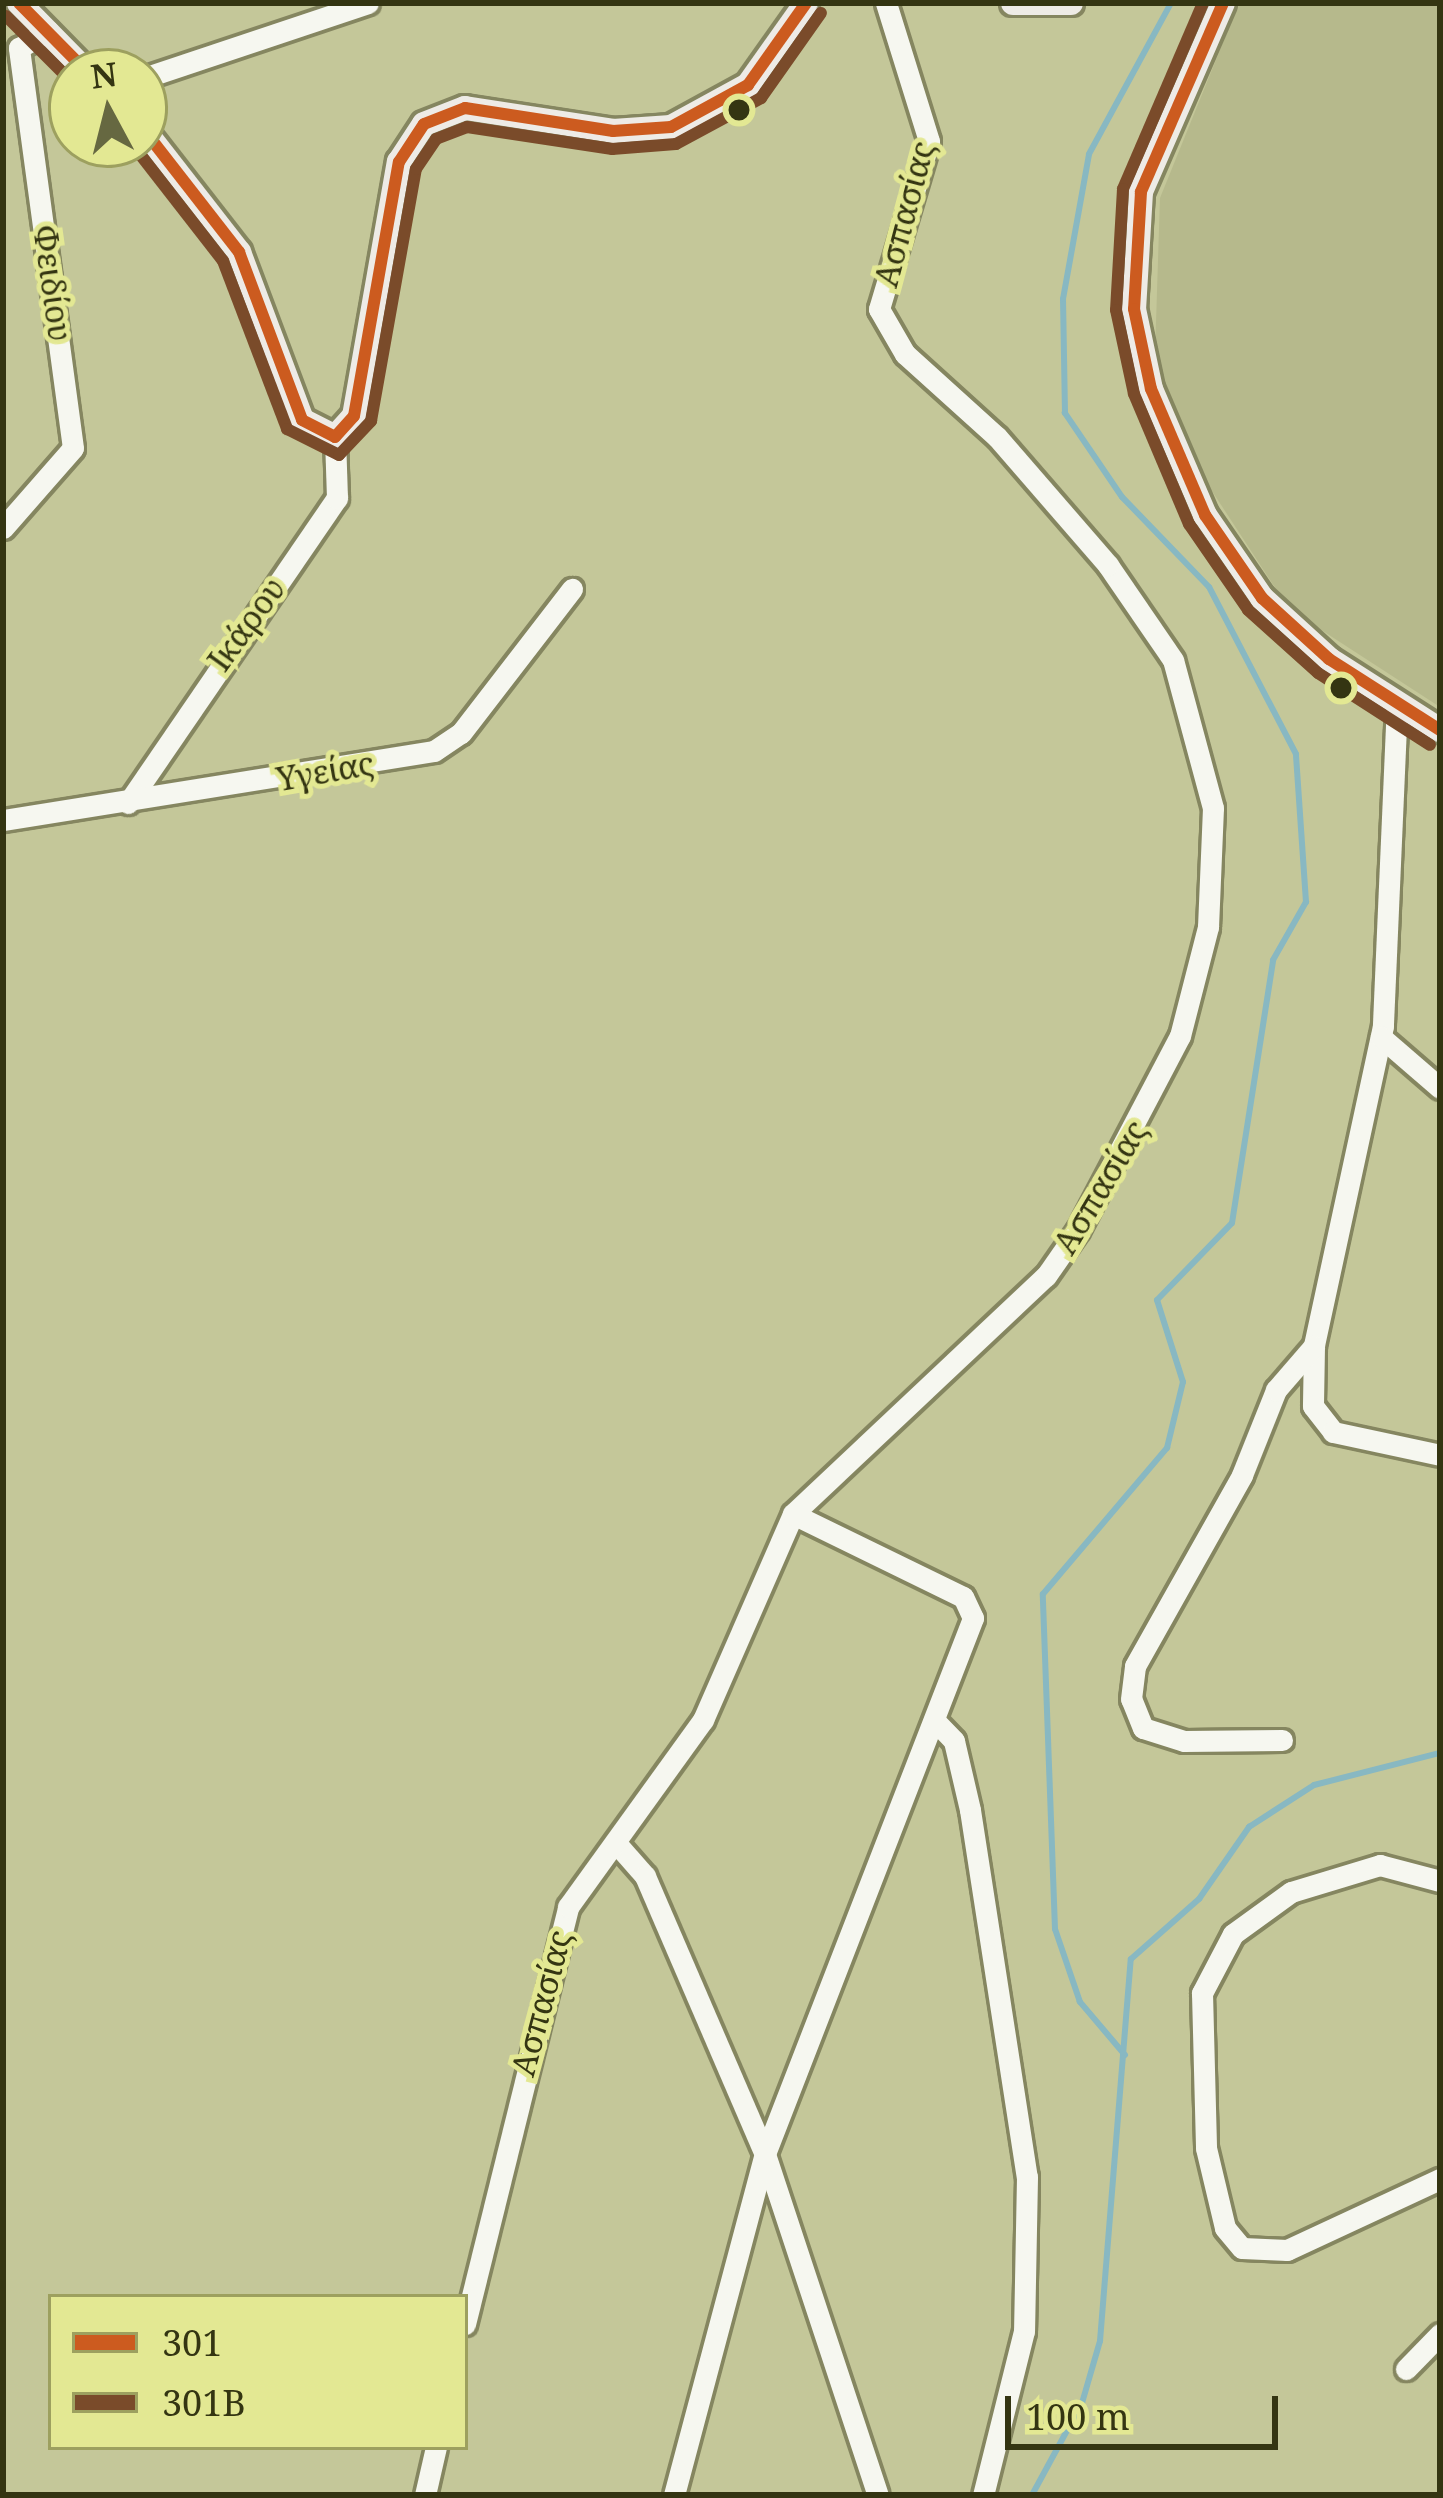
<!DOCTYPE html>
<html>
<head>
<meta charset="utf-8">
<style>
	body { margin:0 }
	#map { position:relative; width:1443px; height:2498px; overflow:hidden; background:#c4c799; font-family:"Noto Serif",serif }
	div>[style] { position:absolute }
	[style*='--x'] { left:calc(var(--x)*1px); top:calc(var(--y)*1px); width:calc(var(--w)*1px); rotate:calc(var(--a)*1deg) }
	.green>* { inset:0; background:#b6b98c }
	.stream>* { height:6px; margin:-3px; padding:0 3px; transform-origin:3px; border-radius:3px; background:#88b8c2 }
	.roads { filter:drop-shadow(3px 0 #858660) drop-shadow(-3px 0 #858660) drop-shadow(0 3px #858660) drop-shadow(0 -3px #858660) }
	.minor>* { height:21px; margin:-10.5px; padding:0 10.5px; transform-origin:10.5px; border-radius:10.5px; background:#f6f7f0 }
	.major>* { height:24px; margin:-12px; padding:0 12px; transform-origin:12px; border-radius:12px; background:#eeebe6 }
	.bus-1>* { height:12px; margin:-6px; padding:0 6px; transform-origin:6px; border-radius:6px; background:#cc5b1f }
	.bus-2>* { height:12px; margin:-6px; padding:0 6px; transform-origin:6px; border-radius:6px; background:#7a4b2a }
	.dots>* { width:33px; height:33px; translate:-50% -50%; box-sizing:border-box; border:6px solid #e3e893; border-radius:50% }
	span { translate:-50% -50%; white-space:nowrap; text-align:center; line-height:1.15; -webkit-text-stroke:10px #e3e893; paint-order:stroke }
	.street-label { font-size:33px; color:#343512 }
	.frame { position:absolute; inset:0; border:6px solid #343512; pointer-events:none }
	.legend { position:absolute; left:48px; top:2294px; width:420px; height:156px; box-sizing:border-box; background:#e3e893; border:3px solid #9da05f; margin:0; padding:15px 21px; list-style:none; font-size:36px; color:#343512 }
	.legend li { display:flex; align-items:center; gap:24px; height:60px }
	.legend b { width:60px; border:3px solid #9da05f }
	.north { position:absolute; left:48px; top:48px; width:120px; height:120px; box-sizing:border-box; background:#e3e893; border:3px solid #9da05f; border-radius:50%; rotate:353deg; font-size:33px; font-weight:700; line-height:48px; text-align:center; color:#343512 }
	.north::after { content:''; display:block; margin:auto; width:42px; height:54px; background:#666841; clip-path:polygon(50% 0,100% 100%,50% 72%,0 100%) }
	.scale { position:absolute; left:1005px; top:2396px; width:273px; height:54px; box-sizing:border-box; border:6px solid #343512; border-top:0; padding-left:15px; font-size:36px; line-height:42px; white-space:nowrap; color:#343512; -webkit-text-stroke:9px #e3e893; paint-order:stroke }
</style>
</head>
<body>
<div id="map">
	<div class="green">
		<i style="clip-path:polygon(1239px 3px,1440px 3px,1440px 707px,1289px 609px,1195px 465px,1155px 354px,1160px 198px)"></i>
	</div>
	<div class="stream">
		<i style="--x:1125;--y:2055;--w:70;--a:-130.3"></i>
		<i style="--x:1080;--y:2002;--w:77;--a:-108.9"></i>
		<i style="--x:1055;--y:1929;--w:335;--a:-92.1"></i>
		<i style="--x:1043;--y:1594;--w:192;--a:-49.7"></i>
		<i style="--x:1167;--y:1448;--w:68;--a:-76.4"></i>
		<i style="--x:1183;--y:1382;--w:86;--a:-107.6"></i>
		<i style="--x:1157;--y:1300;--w:107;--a:-45.8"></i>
		<i style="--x:1232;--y:1223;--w:266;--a:-81.1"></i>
		<i style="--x:1273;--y:960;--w:67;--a:-60.4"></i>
		<i style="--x:1306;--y:902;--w:148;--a:-93.9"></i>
		<i style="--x:1296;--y:754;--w:188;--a:-117.5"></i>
		<i style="--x:1209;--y:587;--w:125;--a:-134"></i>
		<i style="--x:1122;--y:497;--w:102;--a:-124.2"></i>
		<i style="--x:1065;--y:413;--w:114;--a:-91"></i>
		<i style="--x:1063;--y:299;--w:147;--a:-79.8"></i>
		<i style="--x:1089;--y:154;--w:172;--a:-61.5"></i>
		<i style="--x:1032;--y:2495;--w:105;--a:-61.5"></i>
		<i style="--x:1082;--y:2403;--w:65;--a:-73.8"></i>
		<i style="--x:1100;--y:2341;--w:383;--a:-85.4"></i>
		<i style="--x:1131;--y:1959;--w:91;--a:-41.4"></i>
		<i style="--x:1199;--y:1899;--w:88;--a:-55.2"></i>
		<i style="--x:1249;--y:1827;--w:77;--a:-32.9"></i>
		<i style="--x:1314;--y:1785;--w:130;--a:-14.3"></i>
	</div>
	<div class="roads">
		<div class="minor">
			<i style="--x:144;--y:78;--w:236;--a:-18.5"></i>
			<i style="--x:3;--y:528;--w:106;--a:-48.8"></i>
			<i style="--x:73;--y:448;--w:404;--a:-97.7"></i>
			<i style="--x:19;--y:48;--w:34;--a:-30"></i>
			<i style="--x:1397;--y:703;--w:323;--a:92.5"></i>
			<i style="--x:1383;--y:1026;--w:327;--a:102.2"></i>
			<i style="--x:1314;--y:1346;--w:60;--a:91"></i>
			<i style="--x:1313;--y:1406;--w:33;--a:52"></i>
			<i style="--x:1333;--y:1432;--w:109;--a:12.1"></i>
			<i style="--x:128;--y:803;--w:370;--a:-55.6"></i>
			<i style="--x:337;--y:498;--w:61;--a:-91.9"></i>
			<i style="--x:3;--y:820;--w:436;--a:-9.1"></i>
			<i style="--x:434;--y:751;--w:32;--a:-34"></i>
			<i style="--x:461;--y:733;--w:182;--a:-52.4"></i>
			<i style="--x:1381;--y:1037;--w:78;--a:40.8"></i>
			<i style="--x:934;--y:1720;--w:29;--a:46"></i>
			<i style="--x:954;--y:1741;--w:71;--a:76.9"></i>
			<i style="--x:970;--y:1810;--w:371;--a:81.2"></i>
			<i style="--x:1027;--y:2177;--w:154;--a:91.1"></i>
			<i style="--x:1024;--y:2331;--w:169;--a:104"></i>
			<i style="--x:1282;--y:1740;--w:98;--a:179.4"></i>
			<i style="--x:1184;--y:1741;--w:43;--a:-162.4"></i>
			<i style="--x:1143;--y:1728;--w:31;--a:-112"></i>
			<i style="--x:1131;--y:1699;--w:33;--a:-83"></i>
			<i style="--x:1135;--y:1666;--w:219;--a:-60.7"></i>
			<i style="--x:1242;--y:1475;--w:92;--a:-68.2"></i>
			<i style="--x:1276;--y:1390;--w:58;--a:-49.2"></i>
			<i style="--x:616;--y:1843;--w:44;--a:48.7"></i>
			<i style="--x:645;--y:1876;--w:303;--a:66.7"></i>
			<i style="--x:765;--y:2154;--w:359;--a:71.7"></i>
			<i style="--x:1440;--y:1881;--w:62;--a:-165.1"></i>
			<i style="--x:1380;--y:1865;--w:93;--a:163.1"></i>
			<i style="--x:1291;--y:1892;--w:72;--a:144.1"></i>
			<i style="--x:1233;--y:1934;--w:67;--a:117.7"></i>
			<i style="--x:1202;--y:1993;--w:155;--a:88.5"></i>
			<i style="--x:1206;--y:2148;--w:82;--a:76.6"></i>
			<i style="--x:1225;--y:2228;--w:26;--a:50"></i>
			<i style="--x:1242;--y:2248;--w:45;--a:2.5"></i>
			<i style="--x:1287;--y:2250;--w:169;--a:-24.9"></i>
			<i style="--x:465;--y:2324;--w:430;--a:-76.1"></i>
			<i style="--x:568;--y:1907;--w:231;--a:-54.2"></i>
			<i style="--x:703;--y:1720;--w:225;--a:-66.4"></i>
			<i style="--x:793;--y:1514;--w:347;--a:-43.3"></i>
			<i style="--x:1046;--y:1276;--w:56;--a:-55.2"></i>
			<i style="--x:1078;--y:1230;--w:219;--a:-62.3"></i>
			<i style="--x:1180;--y:1036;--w:113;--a:-75.6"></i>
			<i style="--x:1208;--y:927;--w:119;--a:-87.6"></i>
			<i style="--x:1213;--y:808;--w:153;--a:-105.1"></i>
			<i style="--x:1173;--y:660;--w:115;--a:-124.4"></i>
			<i style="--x:1108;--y:565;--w:169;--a:-130.9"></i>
			<i style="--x:997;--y:437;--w:124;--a:-137.9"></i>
			<i style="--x:905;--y:354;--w:52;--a:-120"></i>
			<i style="--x:879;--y:309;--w:175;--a:-73.4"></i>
			<i style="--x:929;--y:141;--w:145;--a:-107.3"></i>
			<i style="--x:1406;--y:2369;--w:49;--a:-45.8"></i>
			<i style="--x:425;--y:2495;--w:49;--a:-77.1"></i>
			<i style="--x:674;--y:2495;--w:353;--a:-75.1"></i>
			<i style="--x:765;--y:2154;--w:575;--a:-68.79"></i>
			<i style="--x:973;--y:1618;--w:23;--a:-115"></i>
			<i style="--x:963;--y:1597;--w:189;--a:-154"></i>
		</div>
		<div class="major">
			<i style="--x:19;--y:3;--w:97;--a:45.4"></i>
			<i style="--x:1013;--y:3;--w:58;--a:0"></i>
			<i style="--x:1223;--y:3;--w:206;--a:113.5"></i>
			<i style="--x:1141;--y:192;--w:117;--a:93.4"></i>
			<i style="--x:1134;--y:309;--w:82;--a:78"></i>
			<i style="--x:1151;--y:389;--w:137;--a:66.8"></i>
			<i style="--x:1205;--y:515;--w:101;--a:55.5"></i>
			<i style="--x:1262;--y:598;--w:91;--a:42.3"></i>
			<i style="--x:1329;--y:659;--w:132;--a:32.6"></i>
			<i style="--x:144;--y:130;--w:155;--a:52.1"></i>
			<i style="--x:239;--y:252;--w:179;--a:69.4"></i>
			<i style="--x:302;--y:420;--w:37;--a:27"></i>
			<i style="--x:335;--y:437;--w:28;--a:-48"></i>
			<i style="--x:354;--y:416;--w:258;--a:-80"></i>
			<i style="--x:399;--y:162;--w:45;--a:-56.7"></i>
			<i style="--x:424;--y:124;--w:44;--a:-21.3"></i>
			<i style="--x:465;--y:108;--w:150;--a:8.8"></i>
			<i style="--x:613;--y:131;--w:58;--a:-3.9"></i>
			<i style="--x:671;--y:127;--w:88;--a:-28.6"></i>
			<i style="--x:748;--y:85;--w:100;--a:-54.7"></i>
		</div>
	</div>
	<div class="bus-1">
		<i style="--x:19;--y:3;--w:97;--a:45.4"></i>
		<i style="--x:1223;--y:3;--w:206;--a:113.5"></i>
		<i style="--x:1141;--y:192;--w:117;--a:93.4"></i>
		<i style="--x:1134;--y:309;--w:82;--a:78"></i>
		<i style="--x:1151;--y:389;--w:137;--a:66.8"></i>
		<i style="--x:1205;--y:515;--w:101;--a:55.5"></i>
		<i style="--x:1262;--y:598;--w:91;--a:42.3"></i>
		<i style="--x:1329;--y:659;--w:132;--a:32.6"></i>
		<i style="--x:144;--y:130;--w:155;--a:52.1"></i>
		<i style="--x:239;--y:252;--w:179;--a:69.4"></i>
		<i style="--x:302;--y:420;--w:37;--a:27"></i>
		<i style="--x:335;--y:437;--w:28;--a:-48"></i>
		<i style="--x:354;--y:416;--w:258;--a:-80"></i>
		<i style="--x:399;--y:162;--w:45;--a:-56.7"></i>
		<i style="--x:424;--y:124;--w:44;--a:-21.3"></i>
		<i style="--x:465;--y:108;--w:150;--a:8.8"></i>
		<i style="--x:613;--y:131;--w:58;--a:-3.9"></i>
		<i style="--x:671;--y:127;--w:88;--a:-28.6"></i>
		<i style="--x:748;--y:85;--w:100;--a:-54.7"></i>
	</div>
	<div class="bus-2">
		<i style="--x:1203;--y:3;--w:202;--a:113.3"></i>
		<i style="--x:1123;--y:189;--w:121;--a:93.3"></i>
		<i style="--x:1116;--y:310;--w:86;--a:77.9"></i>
		<i style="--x:1134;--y:394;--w:141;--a:67.1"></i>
		<i style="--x:1189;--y:524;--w:104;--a:55.5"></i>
		<i style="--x:1248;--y:610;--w:94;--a:42"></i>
		<i style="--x:1318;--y:673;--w:133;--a:32.7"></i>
		<i style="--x:6;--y:16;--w:93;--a:45"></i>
		<i style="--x:132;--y:144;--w:148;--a:52.1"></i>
		<i style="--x:223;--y:261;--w:180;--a:69.1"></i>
		<i style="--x:287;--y:429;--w:58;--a:26.6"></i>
		<i style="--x:339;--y:455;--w:47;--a:-46.7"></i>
		<i style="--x:371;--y:421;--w:256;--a:-79.9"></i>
		<i style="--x:416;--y:169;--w:36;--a:-56"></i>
		<i style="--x:436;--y:139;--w:33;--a:-21"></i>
		<i style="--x:467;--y:127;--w:147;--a:8.6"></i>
		<i style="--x:612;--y:149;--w:64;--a:-4.5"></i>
		<i style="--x:676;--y:144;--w:97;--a:-28.4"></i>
		<i style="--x:761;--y:98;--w:104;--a:-54.8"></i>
	</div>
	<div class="dots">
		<i style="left:739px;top:110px;background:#343512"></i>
		<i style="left:1341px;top:688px;background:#343512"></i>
	</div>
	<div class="street-label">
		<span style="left:904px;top:214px;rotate:-75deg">Ασπασίας</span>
		<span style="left:53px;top:283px;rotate:82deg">Φειδίου</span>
		<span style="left:246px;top:624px;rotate:-54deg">Ικάρου</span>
		<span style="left:325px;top:771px;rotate:-10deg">Υγείας</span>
		<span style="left:1100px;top:1187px;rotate:-59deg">Ασπασίας</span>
		<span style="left:541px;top:2003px;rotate:-75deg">Ασπασίας</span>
	</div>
	<div class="frame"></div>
	<ul class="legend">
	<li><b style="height:15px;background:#cc5b1f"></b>301</li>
	<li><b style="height:15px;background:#7a4b2a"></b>301B</li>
	</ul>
	<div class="north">N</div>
	<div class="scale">100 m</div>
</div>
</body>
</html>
